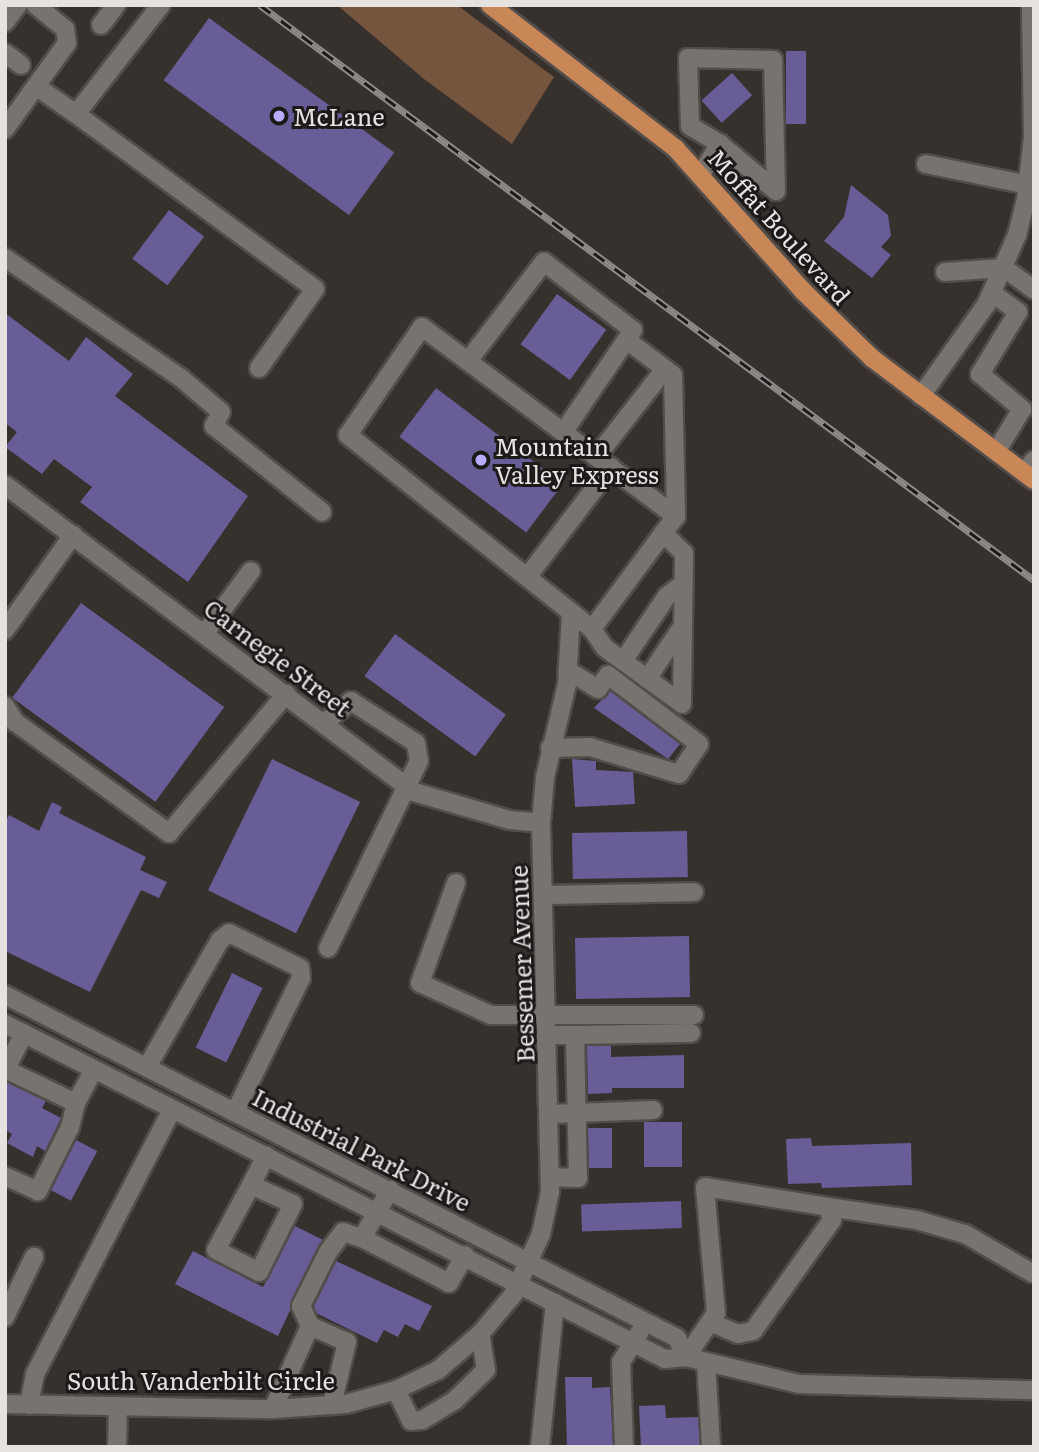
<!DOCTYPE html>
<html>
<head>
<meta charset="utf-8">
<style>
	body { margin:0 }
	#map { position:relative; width:1039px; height:1452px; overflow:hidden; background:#37312e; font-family:Literata,serif }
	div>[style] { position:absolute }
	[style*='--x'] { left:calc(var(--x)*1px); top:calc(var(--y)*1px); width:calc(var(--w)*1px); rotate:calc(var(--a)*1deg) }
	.green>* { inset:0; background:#76553f }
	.building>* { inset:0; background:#695d97; transform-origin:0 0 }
	.roads { filter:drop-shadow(2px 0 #524d4a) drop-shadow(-2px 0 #524d4a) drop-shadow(0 2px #524d4a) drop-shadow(0 -2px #524d4a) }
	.minor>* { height:18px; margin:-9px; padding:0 9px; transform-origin:9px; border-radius:9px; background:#79736f }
	.major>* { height:18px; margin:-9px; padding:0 9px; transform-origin:9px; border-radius:9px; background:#c98758 }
	.rail>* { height:7px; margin-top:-3.5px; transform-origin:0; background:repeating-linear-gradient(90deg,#1c1a18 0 13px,#8f8b88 0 26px); box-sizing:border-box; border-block:2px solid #8f8b88 }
	.dots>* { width:19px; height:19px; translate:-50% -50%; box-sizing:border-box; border:4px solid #1c1a18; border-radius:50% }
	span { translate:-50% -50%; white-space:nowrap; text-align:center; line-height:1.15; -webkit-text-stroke:6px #1c1a18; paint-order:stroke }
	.poi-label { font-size:24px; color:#e5e2df }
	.left { translate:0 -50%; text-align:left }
	.street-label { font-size:24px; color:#e5e2df }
	.frame { position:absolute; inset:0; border:7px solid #e5e2df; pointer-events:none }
</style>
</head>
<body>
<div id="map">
	<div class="green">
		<i style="clip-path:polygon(337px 5px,457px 5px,554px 77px,512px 144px,424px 79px)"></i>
	</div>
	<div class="building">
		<i style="left:209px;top:18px;width:229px;height:77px;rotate:36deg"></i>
		<i style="left:786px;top:51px;width:20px;height:73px"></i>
		<i style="left:732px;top:73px;width:30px;height:41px;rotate:48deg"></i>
		<i style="clip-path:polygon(851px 185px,888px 215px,891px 236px,881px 247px,891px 255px,872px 278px,824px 241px,844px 217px)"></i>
		<i style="left:169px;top:210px;width:44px;height:61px;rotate:37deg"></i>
		<i style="left:557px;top:294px;width:61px;height:62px;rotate:36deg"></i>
		<i style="clip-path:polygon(5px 313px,69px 361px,86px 337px,133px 374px,115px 396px,248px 496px,188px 582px,80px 502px,92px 487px,54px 459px,42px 474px,5px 447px,17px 432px,5px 423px)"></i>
		<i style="left:436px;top:388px;width:159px;height:61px;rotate:37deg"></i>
		<i style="left:81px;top:603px;width:177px;height:117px;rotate:36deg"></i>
		<i style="left:395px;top:634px;width:137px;height:52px;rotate:36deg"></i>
		<i style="clip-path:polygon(610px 691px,680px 744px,668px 759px,594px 708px)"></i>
		<i style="left:272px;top:759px;width:98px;height:146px;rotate:26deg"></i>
		<i style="clip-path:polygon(572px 759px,596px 761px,596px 770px,633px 772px,635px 804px,575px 807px)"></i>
		<i style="clip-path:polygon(52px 802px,62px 807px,59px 813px,146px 857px,140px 870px,167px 882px,159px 898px,141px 890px,90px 992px,5px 951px,5px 822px,9px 815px,39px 831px)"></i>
		<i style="left:687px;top:831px;width:46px;height:115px;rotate:89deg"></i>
		<i style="left:689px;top:936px;width:61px;height:114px;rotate:89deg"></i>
		<i style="left:232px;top:973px;width:34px;height:83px;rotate:26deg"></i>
		<i style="clip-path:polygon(587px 1046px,611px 1046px,611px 1057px,684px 1055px,684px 1088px,612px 1088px,612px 1093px,588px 1094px)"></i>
		<i style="clip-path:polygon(6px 1082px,46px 1101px,42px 1108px,61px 1118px,45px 1151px,37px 1146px,33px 1157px,7px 1143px,12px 1134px,5px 1130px)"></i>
		<i style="left:644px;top:1122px;width:38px;height:45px"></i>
		<i style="left:588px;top:1128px;width:24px;height:40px"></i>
		<i style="clip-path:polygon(811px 1138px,812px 1146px,911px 1143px,912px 1185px,822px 1188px,821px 1183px,788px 1184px,786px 1139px)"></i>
		<i style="left:76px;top:1140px;width:24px;height:56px;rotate:28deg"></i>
		<i style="left:681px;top:1201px;width:27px;height:100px;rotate:88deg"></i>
		<i style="clip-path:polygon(295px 1226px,323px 1240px,278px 1336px,175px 1284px,193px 1251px,263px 1287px)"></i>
		<i style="clip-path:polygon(336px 1261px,432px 1306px,419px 1331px,405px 1324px,398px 1337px,384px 1330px,377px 1343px,316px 1313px,314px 1306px)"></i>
		<i style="clip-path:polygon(565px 1377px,592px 1377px,592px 1388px,610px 1387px,613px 1447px,567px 1447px)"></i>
		<i style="clip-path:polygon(665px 1405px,666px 1418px,698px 1417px,700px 1447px,641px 1447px,639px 1406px)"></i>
	</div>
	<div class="roads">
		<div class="minor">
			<i style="--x:5;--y:22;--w:21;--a:-53"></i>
			<i style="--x:101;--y:25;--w:25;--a:-53"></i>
			<i style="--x:5;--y:53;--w:20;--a:37"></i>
			<i style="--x:37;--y:87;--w:47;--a:34.7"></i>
			<i style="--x:76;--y:114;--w:138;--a:-52.1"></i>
			<i style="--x:76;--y:114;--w:296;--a:36.2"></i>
			<i style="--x:315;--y:289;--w:97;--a:125.3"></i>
			<i style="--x:5;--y:129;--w:106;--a:-54.2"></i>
			<i style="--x:67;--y:43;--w:14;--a:-98"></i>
			<i style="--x:65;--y:29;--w:38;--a:-141"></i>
			<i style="--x:926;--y:164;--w:104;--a:11.6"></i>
			<i style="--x:701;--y:174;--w:36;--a:-58"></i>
			<i style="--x:720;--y:144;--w:73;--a:40"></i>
			<i style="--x:776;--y:191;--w:131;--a:-91.3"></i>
			<i style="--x:773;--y:60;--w:85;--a:-178.7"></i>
			<i style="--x:688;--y:58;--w:68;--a:88.3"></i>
			<i style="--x:690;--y:126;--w:35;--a:31"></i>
			<i style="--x:5;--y:258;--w:213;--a:34.3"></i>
			<i style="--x:181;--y:378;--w:52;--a:40.4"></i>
			<i style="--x:221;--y:412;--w:16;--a:117"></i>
			<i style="--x:214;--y:426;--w:138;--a:38.5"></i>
			<i style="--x:945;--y:272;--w:59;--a:-3.9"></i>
			<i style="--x:1004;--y:268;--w:37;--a:36"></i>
			<i style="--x:992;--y:293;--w:32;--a:36"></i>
			<i style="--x:1018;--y:312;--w:73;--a:121.5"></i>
			<i style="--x:980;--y:374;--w:55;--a:39.8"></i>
			<i style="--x:1022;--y:409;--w:50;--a:121.2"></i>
			<i style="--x:468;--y:361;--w:125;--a:-52.5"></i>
			<i style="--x:544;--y:262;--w:112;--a:37.4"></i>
			<i style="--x:633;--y:330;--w:122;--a:124.3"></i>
			<i style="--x:921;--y:396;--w:112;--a:-54.5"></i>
			<i style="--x:986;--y:305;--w:77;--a:-66.1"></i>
			<i style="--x:1017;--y:235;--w:37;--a:-76"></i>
			<i style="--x:1026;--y:199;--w:62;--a:-83.6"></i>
			<i style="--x:1033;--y:137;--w:132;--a:-90.9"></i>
			<i style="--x:597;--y:456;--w:110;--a:-52"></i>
			<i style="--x:1024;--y:473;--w:16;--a:-52"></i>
			<i style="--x:5;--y:485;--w:511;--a:36.89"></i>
			<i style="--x:414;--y:792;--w:99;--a:16.4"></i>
			<i style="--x:509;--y:820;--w:32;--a:5"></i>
			<i style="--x:663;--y:533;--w:29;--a:44"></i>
			<i style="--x:684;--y:553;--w:151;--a:90.8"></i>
			<i style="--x:528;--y:576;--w:137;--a:-52.7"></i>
			<i style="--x:571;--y:612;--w:27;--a:39"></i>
			<i style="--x:592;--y:629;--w:141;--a:-53.4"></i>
			<i style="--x:676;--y:516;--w:141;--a:-91.2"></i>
			<i style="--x:673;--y:375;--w:56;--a:-142.9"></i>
			<i style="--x:592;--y:629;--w:23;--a:56"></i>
			<i style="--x:605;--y:648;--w:95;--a:36"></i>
			<i style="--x:5;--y:630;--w:117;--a:-54.4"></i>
			<i style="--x:205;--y:633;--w:77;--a:-53.4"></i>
			<i style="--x:623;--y:661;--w:78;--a:-55.9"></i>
			<i style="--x:667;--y:596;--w:21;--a:-37"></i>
			<i style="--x:647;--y:679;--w:63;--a:-56.1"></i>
			<i style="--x:5;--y:706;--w:19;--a:58"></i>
			<i style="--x:15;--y:722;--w:190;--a:35.8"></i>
			<i style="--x:169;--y:833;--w:182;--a:-49.9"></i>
			<i style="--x:324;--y:723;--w:35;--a:-39"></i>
			<i style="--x:351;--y:701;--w:77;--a:32.9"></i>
			<i style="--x:416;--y:743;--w:18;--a:81"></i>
			<i style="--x:419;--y:761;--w:208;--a:115.9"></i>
			<i style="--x:550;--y:748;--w:40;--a:-1.4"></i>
			<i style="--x:590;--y:747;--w:93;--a:16.9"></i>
			<i style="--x:679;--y:774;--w:36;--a:-56"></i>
			<i style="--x:699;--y:744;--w:114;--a:-142.8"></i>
			<i style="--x:608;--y:675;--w:17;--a:126"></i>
			<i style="--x:598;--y:689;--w:36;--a:-148"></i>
			<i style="--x:456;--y:883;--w:106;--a:109.8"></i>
			<i style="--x:420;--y:983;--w:78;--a:24.3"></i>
			<i style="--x:491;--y:1015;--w:203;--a:0"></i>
			<i style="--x:544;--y:895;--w:150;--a:-1.1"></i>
			<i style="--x:5;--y:995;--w:754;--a:27.04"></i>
			<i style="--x:677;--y:1338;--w:21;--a:65"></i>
			<i style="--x:5;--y:1024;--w:740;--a:26.91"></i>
			<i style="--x:665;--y:1359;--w:21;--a:-5"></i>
			<i style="--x:686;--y:1357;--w:116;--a:13.4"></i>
			<i style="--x:799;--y:1384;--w:235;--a:1.5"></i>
			<i style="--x:549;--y:1035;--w:26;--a:0"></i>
			<i style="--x:575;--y:1035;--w:143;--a:88.8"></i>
			<i style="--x:578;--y:1178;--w:28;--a:-178"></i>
			<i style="--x:575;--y:1035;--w:116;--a:-1"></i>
			<i style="--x:147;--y:1067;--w:146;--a:-60.1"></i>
			<i style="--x:220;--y:940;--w:11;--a:-38"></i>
			<i style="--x:229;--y:933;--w:79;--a:26.2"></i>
			<i style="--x:300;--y:968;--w:10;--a:84"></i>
			<i style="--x:301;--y:978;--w:149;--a:116.2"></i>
			<i style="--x:5;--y:1069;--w:79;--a:25.6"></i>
			<i style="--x:76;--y:1103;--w:25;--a:104"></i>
			<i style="--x:70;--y:1127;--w:72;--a:116.6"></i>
			<i style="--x:38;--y:1191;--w:36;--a:-156"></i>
			<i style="--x:6;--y:1069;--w:40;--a:-63.4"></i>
			<i style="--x:76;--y:1103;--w:38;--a:-62"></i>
			<i style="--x:550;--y:1114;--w:103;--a:-2.2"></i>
			<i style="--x:251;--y:1185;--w:46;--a:24.3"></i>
			<i style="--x:293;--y:1204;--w:76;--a:116.6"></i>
			<i style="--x:259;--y:1272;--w:48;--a:-152.9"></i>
			<i style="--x:216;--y:1250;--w:74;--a:-61.7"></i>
			<i style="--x:251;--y:1185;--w:33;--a:-63"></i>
			<i style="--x:828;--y:1207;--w:90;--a:8.3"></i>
			<i style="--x:917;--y:1220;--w:50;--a:16.3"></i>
			<i style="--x:965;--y:1234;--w:78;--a:30.2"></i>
			<i style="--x:362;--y:1238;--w:98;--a:27.3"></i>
			<i style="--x:449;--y:1283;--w:32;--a:-60"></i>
			<i style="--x:5;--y:1317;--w:67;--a:-64.2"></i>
			<i style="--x:310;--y:1326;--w:40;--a:23.4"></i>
			<i style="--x:347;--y:1342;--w:65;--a:103.4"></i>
			<i style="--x:686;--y:1357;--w:42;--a:-55.6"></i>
			<i style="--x:710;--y:1322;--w:11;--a:-56"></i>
			<i style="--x:716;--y:1313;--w:126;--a:-95"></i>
			<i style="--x:705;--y:1187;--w:125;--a:9.2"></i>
			<i style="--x:828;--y:1207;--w:14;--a:73"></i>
			<i style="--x:832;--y:1220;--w:136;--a:125.4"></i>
			<i style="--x:753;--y:1331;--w:15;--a:169"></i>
			<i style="--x:738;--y:1334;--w:30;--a:-157"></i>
			<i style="--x:706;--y:1362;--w:85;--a:86.6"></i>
			<i style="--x:396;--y:1390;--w:34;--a:64"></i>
			<i style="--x:411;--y:1421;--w:11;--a:-5"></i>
			<i style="--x:422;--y:1420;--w:39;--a:-31"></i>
			<i style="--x:455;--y:1400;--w:43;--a:-44.1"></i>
			<i style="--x:486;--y:1370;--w:36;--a:-99"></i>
			<i style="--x:5;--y:1404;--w:268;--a:1.1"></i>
			<i style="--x:273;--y:1409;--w:73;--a:-3.9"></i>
			<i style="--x:346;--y:1404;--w:52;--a:-15.6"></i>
			<i style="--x:396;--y:1390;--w:47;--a:-25.5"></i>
			<i style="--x:438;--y:1370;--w:55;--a:-40.6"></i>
			<i style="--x:480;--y:1334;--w:51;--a:-49.8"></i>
			<i style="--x:513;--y:1295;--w:67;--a:-65.3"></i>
			<i style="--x:541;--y:1234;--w:43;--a:-77.9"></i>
			<i style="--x:550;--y:1192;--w:369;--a:-91.4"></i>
			<i style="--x:541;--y:823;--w:46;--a:-85"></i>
			<i style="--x:545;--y:777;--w:96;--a:-76.7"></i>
			<i style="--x:567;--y:684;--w:72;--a:-86.8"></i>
			<i style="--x:571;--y:612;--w:285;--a:-141.6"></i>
			<i style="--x:348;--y:435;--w:131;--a:-55.6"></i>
			<i style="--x:422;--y:327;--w:317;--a:36.7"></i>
			<i style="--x:29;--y:1405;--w:32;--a:-79"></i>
			<i style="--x:35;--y:1374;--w:297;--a:-62.6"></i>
			<i style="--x:273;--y:1409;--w:91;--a:-66"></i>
			<i style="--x:310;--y:1326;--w:22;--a:-114"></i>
			<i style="--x:301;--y:1306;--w:60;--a:-63.4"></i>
			<i style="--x:328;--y:1252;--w:25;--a:-53"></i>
			<i style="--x:343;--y:1232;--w:20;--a:18"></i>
			<i style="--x:362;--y:1238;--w:56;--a:-59.7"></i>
			<i style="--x:117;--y:1447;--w:41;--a:-88.6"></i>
			<i style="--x:540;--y:1447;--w:145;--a:-84.1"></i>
			<i style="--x:624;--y:1447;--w:85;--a:-92"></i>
			<i style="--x:621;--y:1362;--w:34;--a:-58"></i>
		</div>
		<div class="major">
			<i style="--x:490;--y:5;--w:235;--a:37.7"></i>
			<i style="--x:676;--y:149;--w:189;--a:48.2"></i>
			<i style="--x:802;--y:290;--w:98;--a:44.2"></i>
			<i style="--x:872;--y:358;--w:203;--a:37"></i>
		</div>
	</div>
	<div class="rail">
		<i style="--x:260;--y:5;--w:964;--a:36.61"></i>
	</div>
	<div class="dots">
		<i style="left:279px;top:116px;background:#b9abf7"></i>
		<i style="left:481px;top:460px;background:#b9abf7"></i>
	</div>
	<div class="poi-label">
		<span class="left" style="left:293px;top:116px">McLane</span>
		<span class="left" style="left:495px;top:460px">Mountain<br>Valley Express</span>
	</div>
	<div class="street-label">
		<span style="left:780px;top:226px;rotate:48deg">Moffat Boulevard</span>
		<span style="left:278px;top:657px;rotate:37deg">Carnegie Street</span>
		<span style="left:521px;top:964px;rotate:-92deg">Bessemer Avenue</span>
		<span style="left:362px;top:1149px;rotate:27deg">Industrial Park Drive</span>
		<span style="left:201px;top:1380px">South Vanderbilt Circle</span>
	</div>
	<div class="frame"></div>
</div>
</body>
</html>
